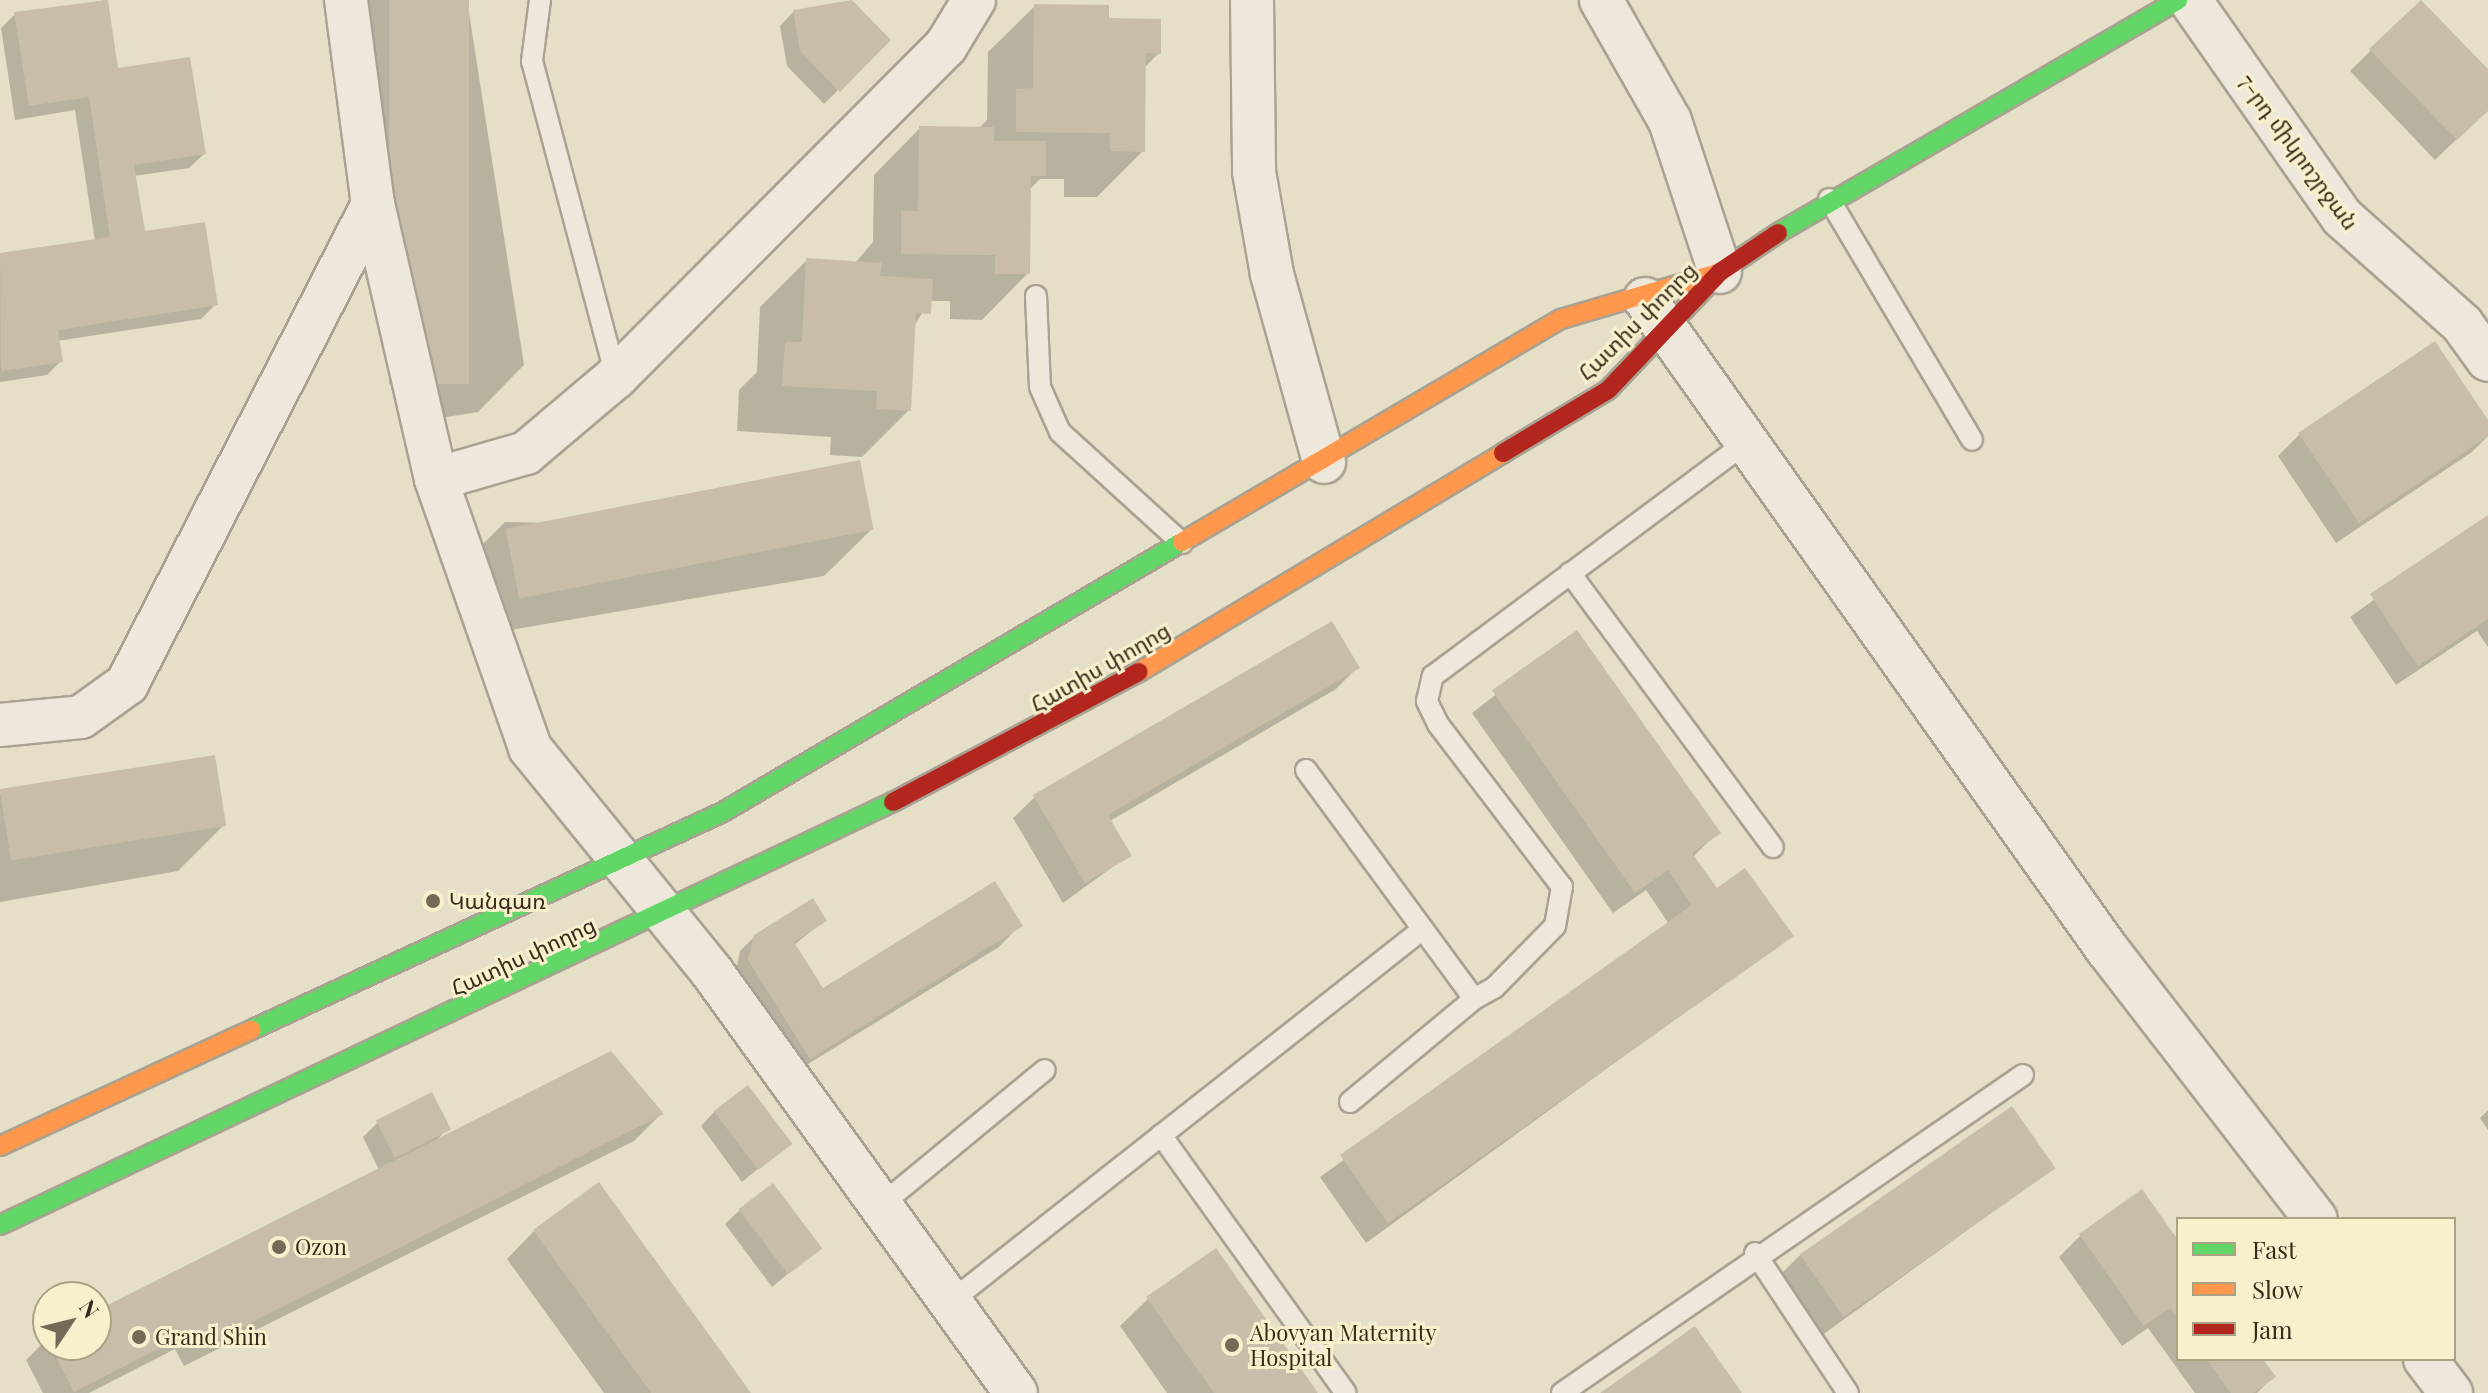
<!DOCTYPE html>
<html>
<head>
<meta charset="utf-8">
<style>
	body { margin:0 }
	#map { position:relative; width:2488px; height:1393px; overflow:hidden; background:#e5dfc8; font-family:"Playfair Display","Noto Sans Armenian",serif }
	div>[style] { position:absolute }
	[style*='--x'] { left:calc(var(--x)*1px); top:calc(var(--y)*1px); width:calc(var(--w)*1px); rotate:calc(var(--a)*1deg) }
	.shadow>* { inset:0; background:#0003 }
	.building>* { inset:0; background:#c9bda9; transform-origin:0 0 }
	.roads { filter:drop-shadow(2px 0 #a9a292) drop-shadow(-2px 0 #a9a292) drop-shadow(0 2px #a9a292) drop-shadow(0 -2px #a9a292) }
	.lane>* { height:20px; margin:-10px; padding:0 10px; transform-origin:10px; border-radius:10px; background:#ede8db }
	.street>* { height:42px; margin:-21px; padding:0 21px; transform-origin:21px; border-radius:21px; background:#ede8db }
	.fast>* { height:18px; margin:-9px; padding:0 9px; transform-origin:9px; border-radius:9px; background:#63d668 }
	.slow>* { height:18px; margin:-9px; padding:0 9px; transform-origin:9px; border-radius:9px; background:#ff974d }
	.jam>* { height:18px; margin:-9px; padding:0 9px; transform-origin:9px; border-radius:9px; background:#b3261e }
	.dots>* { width:22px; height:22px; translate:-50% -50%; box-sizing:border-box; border:4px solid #f8efcd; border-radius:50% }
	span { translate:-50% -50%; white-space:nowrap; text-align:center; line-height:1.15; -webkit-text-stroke:6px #f8efcd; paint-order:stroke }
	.street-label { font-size:22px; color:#382b1a }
	.poi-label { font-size:22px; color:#382b1a }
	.left { translate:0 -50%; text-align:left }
	.legend { position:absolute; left:2176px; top:1217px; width:280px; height:144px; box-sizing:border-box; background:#f8efcd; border:2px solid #aba185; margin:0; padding:10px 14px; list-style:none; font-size:24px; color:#382b1a }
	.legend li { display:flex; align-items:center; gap:16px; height:40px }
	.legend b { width:40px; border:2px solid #aba185 }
	.north { position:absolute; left:32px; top:1281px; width:80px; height:80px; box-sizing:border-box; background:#f8efcd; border:2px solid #aba185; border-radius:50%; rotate:55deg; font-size:22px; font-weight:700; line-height:32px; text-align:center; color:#382b1a }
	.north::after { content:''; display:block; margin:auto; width:28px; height:36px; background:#756a57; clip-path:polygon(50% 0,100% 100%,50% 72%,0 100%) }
</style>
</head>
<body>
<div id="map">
	<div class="shadow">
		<i style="clip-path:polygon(106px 0,117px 70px,204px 154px,189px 168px,134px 176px,143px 234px,216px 304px,201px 319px,57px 341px,61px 361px,47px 375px,0 382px,0 256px,95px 241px,75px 110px,15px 120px,1px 28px,15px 14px)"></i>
		<i style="clip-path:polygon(336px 0,467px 0,524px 365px,478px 412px,403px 424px)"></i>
		<i style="clip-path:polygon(2420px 2px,2488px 72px,2488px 109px,2435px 160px,2350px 71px)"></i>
		<i style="clip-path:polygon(1035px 6px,1107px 20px,1159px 53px,1144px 68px,1143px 151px,1097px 197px,1064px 197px,1064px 179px,1040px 179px,1029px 190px,1028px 273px,982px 320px,950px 319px,950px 301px,929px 301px,913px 328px,909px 410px,862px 457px,830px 455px,831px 437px,737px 431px,739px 390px,757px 372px,760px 307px,807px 260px,855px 263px,873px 242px,874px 175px,920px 128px,978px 129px,987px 120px,988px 52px)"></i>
		<i style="clip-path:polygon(794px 11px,889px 40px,824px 104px,787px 66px,780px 26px)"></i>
		<i style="clip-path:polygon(2488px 424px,2488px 436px,2472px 452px,2336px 543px,2278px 456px,2299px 435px)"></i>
		<i style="clip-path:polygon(2488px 518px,2488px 647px,2477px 631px,2396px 685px,2350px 617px)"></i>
		<i style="clip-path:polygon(505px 522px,871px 530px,824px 576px,471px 637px,458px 569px)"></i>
		<i style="clip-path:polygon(1576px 633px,1718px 832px,1693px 857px,1717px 890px,1791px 935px,1366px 1243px,1320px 1177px,1669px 924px,1646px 890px,1613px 913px,1472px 713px)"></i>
		<i style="clip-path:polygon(1357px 668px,1336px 689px,1110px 821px,1129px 855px,1063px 903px,1013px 818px,1035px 797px)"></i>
		<i style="clip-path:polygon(0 794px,224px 825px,178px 871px,0 902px)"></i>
		<i style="clip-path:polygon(825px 920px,794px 945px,823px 991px,1020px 925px,999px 947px,795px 1072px,735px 975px,740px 951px,755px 936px)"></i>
		<i style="clip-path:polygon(2488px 1110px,2488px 1130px,2480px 1118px)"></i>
		<i style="clip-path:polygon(715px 1111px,789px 1143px,742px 1182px,701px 1126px)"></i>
		<i style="clip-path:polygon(662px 1113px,634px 1141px,184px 1366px,175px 1349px,89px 1393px,43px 1393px,26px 1360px,48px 1338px,48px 1345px,96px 1345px,96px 1313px,379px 1170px,363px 1137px,377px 1123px,448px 1128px,436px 1141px)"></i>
		<i style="clip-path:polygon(2053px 1168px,1821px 1336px,1779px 1276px,1800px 1255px)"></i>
		<i style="clip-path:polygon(740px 1210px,819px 1248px,772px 1287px,725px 1224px)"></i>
		<i style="clip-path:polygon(534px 1231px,748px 1393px,604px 1393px,507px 1259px)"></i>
		<i style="clip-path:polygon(2080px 1236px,2178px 1243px,2178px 1359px,2261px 1359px,2273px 1377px,2257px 1393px,2195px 1393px,2148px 1328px,2122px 1346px,2059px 1257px)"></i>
		<i style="clip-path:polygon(1148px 1299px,1316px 1393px,1167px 1393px,1120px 1326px)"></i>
	</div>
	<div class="building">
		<i style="clip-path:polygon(108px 0,118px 68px,190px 57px,206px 154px,134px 165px,145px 231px,205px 222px,218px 305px,58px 330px,63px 362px,1px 371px,0 253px,110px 237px,89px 97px,29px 106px,14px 12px)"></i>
		<i style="left:389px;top:0;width:80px;height:384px"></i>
		<i style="clip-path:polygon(852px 0,891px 40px,840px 92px,800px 51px,793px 10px)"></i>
		<i style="clip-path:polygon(2421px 0,2488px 69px,2488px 111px,2457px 140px,2369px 49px)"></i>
		<i style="clip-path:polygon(1034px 4px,1109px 5px,1109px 18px,1161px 19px,1161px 54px,1146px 53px,1145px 152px,1110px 151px,1110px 133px,1016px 132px,1016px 89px,1033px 88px)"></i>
		<i style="clip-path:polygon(919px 126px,994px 127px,994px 141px,1046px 141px,1046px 176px,1031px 176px,1030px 274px,995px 274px,995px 255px,901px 254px,901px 211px,918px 211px)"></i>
		<i style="clip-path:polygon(806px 258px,882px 263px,880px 276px,933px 279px,931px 314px,916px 313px,911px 411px,876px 409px,877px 391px,782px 386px,785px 342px,802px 342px)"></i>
		<i style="clip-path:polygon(2435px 341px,2488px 420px,2488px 436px,2359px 523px,2298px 433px)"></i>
		<i style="left:860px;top:460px;width:71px;height:361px;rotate:79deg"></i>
		<i style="clip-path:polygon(2488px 515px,2488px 619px,2418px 666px,2370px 594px)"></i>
		<i style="clip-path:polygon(1332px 621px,1360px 668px,1108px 815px,1132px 856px,1085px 883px,1033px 795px)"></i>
		<i style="clip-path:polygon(1577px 630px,1721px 833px,1692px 853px,1717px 888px,1745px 868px,1794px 936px,1388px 1223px,1340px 1155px,1692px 905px,1668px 870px,1635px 893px,1492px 690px)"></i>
		<i style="left:215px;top:755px;width:72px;height:218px;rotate:81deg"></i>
		<i style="clip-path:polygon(995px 881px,1023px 926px,810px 1059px,748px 960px,754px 935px,813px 898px,827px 921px,794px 942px,823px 988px)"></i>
		<i style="clip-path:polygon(611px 1051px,664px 1114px,205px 1346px,197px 1329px,74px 1392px,50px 1345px,96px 1345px,96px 1311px)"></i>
		<i style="left:748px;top:1085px;width:74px;height:43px;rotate:53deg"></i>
		<i style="left:432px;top:1092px;width:42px;height:63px;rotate:63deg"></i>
		<i style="left:2012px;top:1106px;width:76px;height:259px;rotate:55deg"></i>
		<i style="clip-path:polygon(599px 1182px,751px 1393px,651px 1393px,533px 1230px)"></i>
		<i style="left:773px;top:1183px;width:82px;height:43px;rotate:53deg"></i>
		<i style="clip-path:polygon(2142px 1189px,2178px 1240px,2178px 1319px,2170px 1308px,2144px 1326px,2079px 1234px)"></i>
		<i style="clip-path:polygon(1216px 1248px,1318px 1393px,1214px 1393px,1146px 1297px)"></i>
		<i style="clip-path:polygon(1695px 1326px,1742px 1393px,1600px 1393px)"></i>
		<i style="clip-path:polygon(2206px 1359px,2263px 1359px,2276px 1377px,2253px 1393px,2231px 1393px)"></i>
	</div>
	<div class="roads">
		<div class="lane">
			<i style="--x:540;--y:0;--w:62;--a:97.5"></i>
			<i style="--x:532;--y:61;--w:327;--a:75.1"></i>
			<i style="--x:1829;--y:199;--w:280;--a:59.3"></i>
			<i style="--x:1036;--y:296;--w:91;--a:87.5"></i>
			<i style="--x:1040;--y:387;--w:49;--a:66"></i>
			<i style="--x:1060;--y:432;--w:165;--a:42.3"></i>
			<i style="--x:1570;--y:573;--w:341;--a:53.5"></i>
			<i style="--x:1306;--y:770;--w:284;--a:53.7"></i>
			<i style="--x:1474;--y:999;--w:23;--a:-29"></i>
			<i style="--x:1494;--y:988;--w:87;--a:-45.5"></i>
			<i style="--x:1555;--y:926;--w:40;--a:-80"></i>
			<i style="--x:1562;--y:887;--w:205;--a:-127.3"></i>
			<i style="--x:1438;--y:724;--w:25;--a:-116"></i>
			<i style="--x:1427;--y:701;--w:26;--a:-77"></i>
			<i style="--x:1433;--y:676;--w:390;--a:-36.7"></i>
			<i style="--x:1350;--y:1102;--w:161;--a:-39.7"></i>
			<i style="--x:1161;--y:1135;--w:317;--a:54.4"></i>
			<i style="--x:881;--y:1205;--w:212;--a:-39.5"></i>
			<i style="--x:1755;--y:1253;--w:168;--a:56.4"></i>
			<i style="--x:950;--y:1302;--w:597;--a:-38.27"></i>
			<i style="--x:1562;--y:1393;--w:560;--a:-34.6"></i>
		</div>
		<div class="street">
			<i style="--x:346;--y:0;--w:206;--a:82.5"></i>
			<i style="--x:373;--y:204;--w:282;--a:77.1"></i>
			<i style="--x:436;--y:479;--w:285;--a:70.7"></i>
			<i style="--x:530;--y:748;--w:289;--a:50.9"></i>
			<i style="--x:712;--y:972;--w:519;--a:54.17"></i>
			<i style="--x:1252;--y:0;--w:172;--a:89.3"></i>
			<i style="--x:1254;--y:172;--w:104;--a:80"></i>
			<i style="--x:1272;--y:274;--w:195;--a:74.5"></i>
			<i style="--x:1601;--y:0;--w:139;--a:60.3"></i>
			<i style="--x:1670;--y:121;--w:159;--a:71.7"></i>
			<i style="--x:2190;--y:0;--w:265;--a:55"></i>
			<i style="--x:2342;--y:217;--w:161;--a:41.7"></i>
			<i style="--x:2462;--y:324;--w:44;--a:54.2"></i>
			<i style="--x:1645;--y:299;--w:797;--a:54.6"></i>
			<i style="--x:2107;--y:949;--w:341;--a:52.3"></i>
			<i style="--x:436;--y:479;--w:94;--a:-16.1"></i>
			<i style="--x:526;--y:453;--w:118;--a:-40.2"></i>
			<i style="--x:616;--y:377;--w:467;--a:-45.1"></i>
			<i style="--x:946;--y:46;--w:54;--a:-58.7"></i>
			<i style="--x:0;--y:725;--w:81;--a:-5.6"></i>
			<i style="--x:81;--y:717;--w:57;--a:-35.7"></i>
			<i style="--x:127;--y:684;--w:539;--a:-62.86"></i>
			<i style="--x:2425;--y:1359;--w:43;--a:52.6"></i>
		</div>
		<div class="fast">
			<i style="--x:1778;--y:233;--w:463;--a:-30.2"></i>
			<i style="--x:251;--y:1030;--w:520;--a:-24.79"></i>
			<i style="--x:723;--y:812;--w:533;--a:-30.47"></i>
			<i style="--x:0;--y:1225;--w:988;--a:-25.35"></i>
		</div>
		<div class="slow">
			<i style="--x:1182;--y:542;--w:440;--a:-30.5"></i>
			<i style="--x:1561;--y:319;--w:164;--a:-16.3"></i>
			<i style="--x:1139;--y:672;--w:425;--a:-31"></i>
			<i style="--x:0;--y:1146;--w:277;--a:-24.8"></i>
		</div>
		<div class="jam">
			<i style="--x:1503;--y:453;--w:122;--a:-31"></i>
			<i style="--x:1608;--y:390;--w:163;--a:-46.5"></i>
			<i style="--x:1720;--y:272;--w:70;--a:-33.9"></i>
			<i style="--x:893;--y:802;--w:278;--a:-27.9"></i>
		</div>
	</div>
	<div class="dots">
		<i style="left:433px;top:901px;background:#756a57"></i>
		<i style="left:279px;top:1247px;background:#756a57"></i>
		<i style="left:139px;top:1337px;background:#756a57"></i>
		<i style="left:1232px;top:1345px;background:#756a57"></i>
	</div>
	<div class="street-label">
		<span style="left:2299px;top:152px;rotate:54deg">7-րդ միկրոշրջան</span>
		<span style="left:1637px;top:321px;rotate:-45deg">Հատիս փողոց</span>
		<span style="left:1100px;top:667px;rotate:-30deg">Հատիս փողոց</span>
		<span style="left:523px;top:956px;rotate:-25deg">Հատիս փողոց</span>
	</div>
	<div class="poi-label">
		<span class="left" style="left:449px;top:901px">Կանգառ</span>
		<span class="left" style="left:295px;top:1247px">Ozon</span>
		<span class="left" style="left:1250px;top:1345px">Abovyan Maternity<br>Hospital</span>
		<span class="left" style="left:155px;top:1337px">Grand Shin</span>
	</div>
	<ul class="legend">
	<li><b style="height:10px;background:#63d668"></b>Fast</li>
	<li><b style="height:10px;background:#ff974d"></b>Slow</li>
	<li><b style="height:10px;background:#b3261e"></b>Jam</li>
	</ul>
	<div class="north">N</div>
</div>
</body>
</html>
